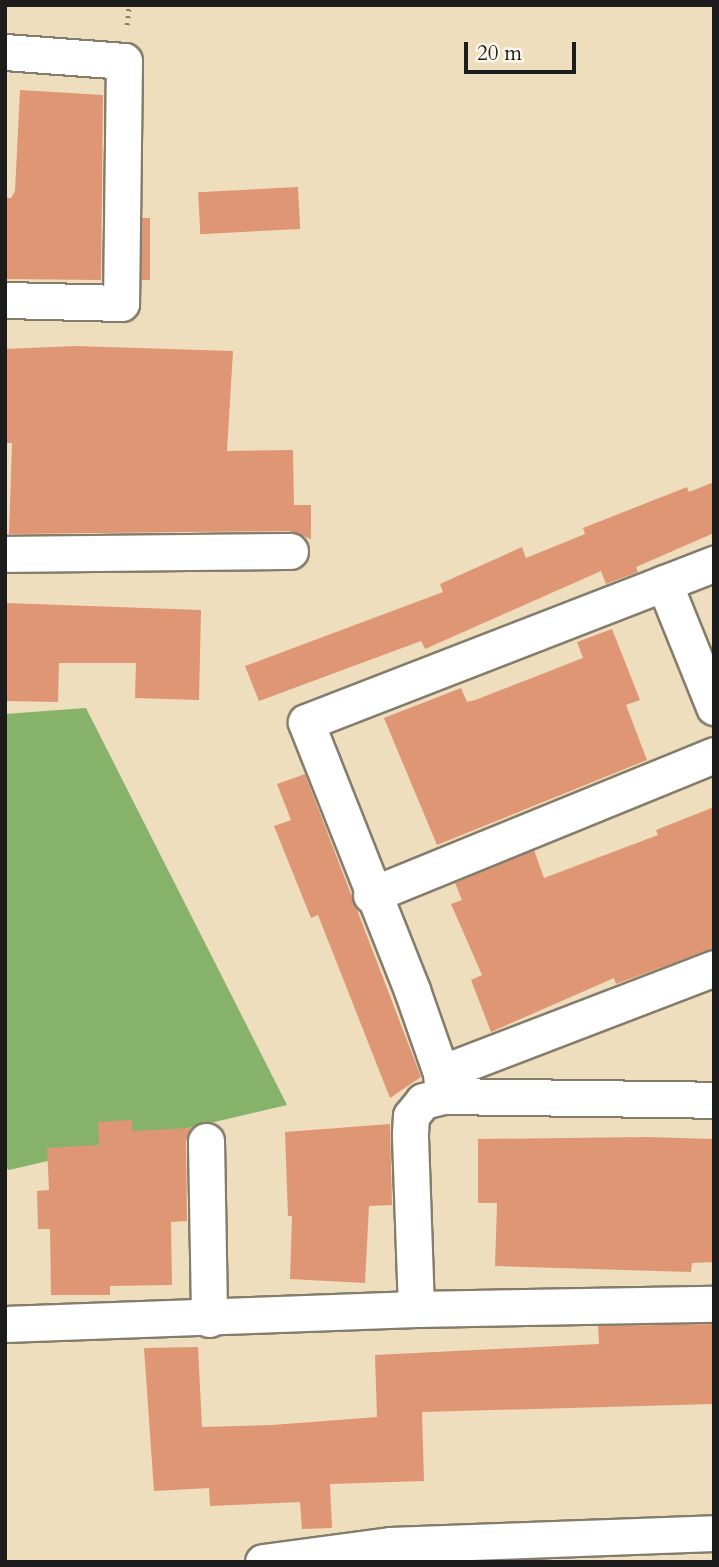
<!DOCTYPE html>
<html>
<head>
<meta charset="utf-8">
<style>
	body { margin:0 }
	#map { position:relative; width:719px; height:1567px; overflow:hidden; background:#eedebd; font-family:Cardo,serif }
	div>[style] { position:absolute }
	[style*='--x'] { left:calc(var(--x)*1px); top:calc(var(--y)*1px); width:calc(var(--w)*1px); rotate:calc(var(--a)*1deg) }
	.forest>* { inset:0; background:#87b269 }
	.building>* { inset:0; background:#df9674; transform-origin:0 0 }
	.path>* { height:4.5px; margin-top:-2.25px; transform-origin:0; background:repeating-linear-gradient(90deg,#857d6c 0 2px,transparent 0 7px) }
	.roads { filter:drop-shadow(2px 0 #857d6c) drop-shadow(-2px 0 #857d6c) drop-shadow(0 2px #857d6c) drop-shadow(0 -2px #857d6c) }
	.street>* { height:35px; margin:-17.5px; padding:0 17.5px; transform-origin:17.5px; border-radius:17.5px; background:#fff }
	span { translate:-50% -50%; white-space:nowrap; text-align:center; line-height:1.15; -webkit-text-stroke:6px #fbf7ec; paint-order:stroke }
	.frame { position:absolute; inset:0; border:7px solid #1c1c1c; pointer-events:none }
	.scale { position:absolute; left:464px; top:42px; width:112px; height:32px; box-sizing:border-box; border:4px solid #1c1c1c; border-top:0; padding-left:9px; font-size:21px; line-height:24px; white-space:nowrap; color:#1c1c1c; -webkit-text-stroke:5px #fbf7ec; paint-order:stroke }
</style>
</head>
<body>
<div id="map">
	<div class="forest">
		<i style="clip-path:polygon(86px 708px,287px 1105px,9px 1170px,5px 1167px,5px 714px)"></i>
	</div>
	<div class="building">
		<i style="clip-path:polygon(20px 90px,103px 95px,101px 280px,5px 279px,5px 198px,11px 198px,15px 191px)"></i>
		<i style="left:298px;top:187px;width:42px;height:100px;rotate:87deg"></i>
		<i style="left:142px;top:218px;width:8px;height:62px"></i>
		<i style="clip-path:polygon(75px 346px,233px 351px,227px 451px,293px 450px,294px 505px,311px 505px,311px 539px,290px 531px,9px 534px,12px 443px,5px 443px,5px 349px)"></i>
		<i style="clip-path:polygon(714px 482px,714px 533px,636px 567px,638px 572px,606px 584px,601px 571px,425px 649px,421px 641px,259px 701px,245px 666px,443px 592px,440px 584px,522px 547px,526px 558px,585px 534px,583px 528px,687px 487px,689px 492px)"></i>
		<i style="clip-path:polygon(5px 603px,201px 610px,199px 700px,135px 698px,136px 663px,59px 663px,58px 702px,5px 701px)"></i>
		<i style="clip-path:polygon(612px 629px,640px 700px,626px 705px,647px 760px,437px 845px,384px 718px,461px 688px,467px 702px,475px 700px,583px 658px,577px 642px)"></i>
		<i style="clip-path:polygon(305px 774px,421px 1077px,390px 1098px,318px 915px,311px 918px,274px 826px,291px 820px,277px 784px)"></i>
		<i style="clip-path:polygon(714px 807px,714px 948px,616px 984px,614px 978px,491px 1032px,471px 980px,482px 975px,451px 904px,462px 900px,455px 883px,534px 850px,544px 878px,658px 835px,656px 830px)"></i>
		<i style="clip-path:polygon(132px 1120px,132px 1131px,191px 1128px,186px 1141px,187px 1221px,171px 1222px,172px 1285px,110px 1286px,110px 1295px,51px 1295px,50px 1229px,38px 1229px,37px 1191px,49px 1190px,47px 1148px,99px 1145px,98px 1122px)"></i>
		<i style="clip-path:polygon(390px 1124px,392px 1205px,369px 1206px,365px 1283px,290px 1279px,292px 1216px,288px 1216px,285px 1132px)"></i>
		<i style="clip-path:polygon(646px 1137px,714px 1139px,714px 1262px,692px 1263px,691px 1272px,495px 1266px,497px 1203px,478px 1203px,478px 1139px)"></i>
		<i style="clip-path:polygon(714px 1324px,714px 1404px,422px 1412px,424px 1481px,330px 1484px,332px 1528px,302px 1529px,300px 1502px,210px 1506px,209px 1488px,154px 1491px,144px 1348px,198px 1347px,202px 1427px,272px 1425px,377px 1417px,375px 1355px,599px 1344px,598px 1326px)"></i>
	</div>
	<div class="path">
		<i style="--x:127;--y:25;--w:20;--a:-84"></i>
	</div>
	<div class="roads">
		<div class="street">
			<i style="--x:5;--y:52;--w:119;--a:4.3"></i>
			<i style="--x:124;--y:61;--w:242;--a:90.7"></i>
			<i style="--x:121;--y:303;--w:116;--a:-178.5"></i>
			<i style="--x:5;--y:554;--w:285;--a:-0.6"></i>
			<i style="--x:664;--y:583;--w:134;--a:68"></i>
			<i style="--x:371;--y:895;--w:370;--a:-22.2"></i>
			<i style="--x:441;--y:1073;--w:292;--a:-21"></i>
			<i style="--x:443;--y:1096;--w:23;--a:-95"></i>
			<i style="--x:441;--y:1073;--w:88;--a:-109.3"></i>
			<i style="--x:412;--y:990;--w:288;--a:-111.6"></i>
			<i style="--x:306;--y:722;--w:438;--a:-21.2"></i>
			<i style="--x:206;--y:1141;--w:178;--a:89"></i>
			<i style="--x:416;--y:1309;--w:175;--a:-92"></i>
			<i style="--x:410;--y:1134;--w:18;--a:-87"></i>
			<i style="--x:411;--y:1116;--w:19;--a:-51"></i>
			<i style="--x:423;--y:1101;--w:21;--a:-14"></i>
			<i style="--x:443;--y:1096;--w:271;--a:0.8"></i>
			<i style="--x:5;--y:1324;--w:411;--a:-2.1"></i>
			<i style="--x:416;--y:1309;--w:298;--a:-1"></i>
			<i style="--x:263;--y:1562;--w:128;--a:-7.6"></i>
			<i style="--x:390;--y:1545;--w:324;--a:-2.1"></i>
		</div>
	</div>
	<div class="frame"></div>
	<div class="scale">20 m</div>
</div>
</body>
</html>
